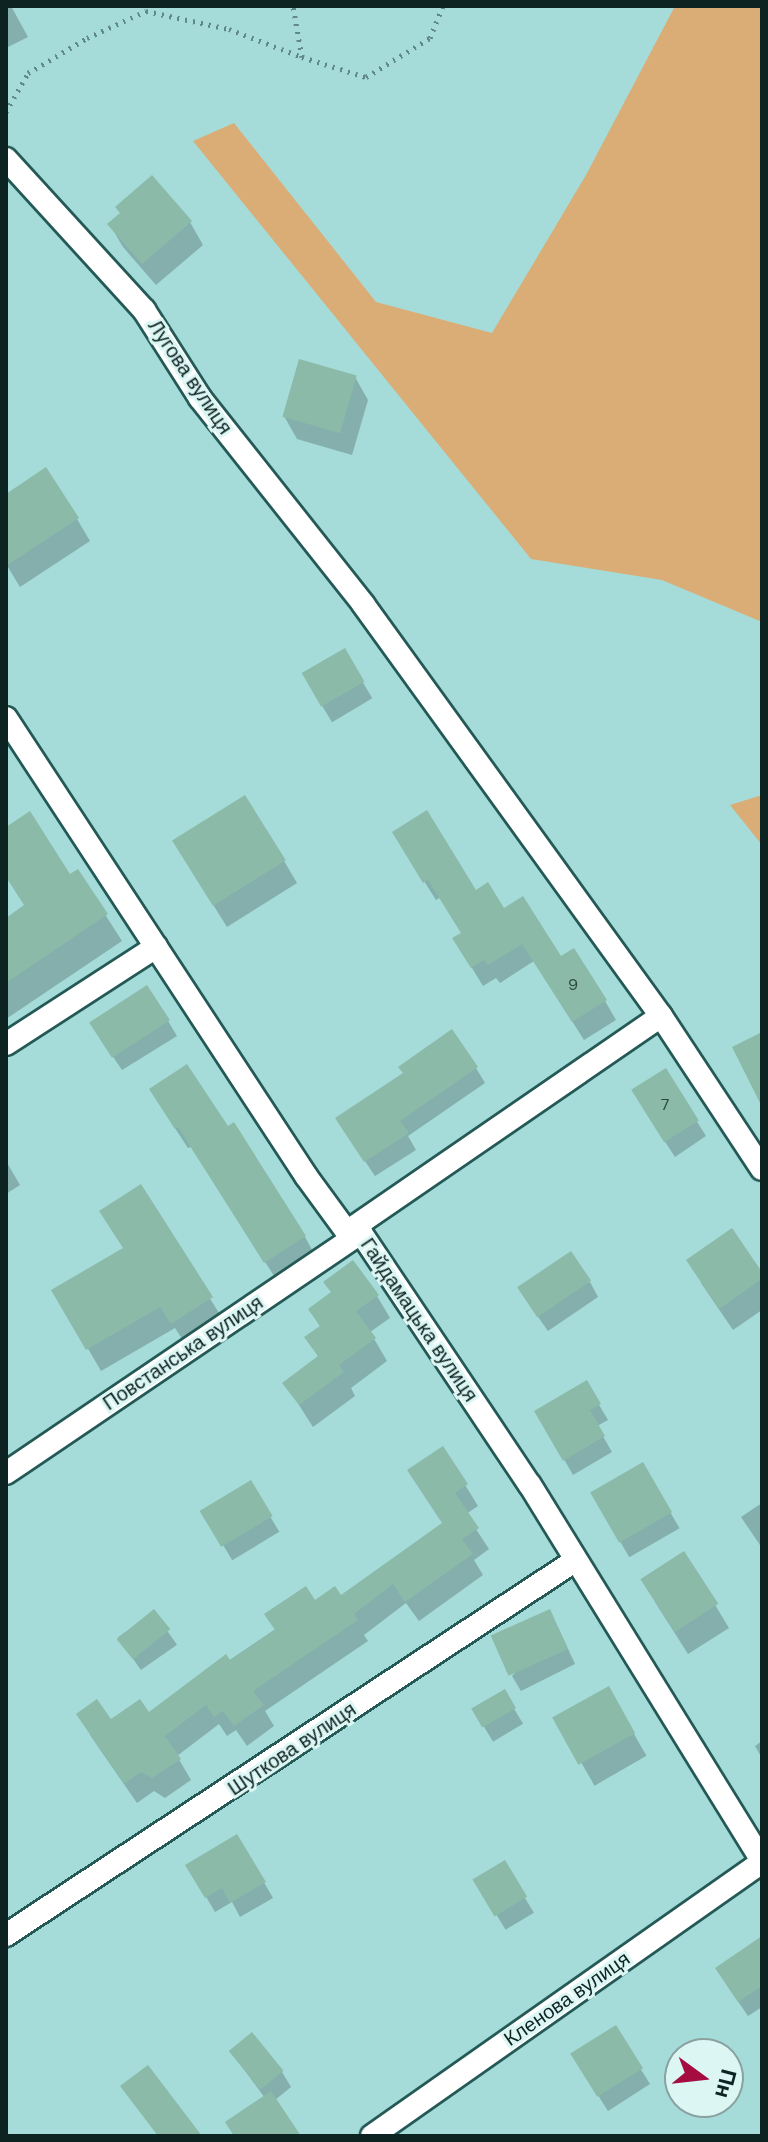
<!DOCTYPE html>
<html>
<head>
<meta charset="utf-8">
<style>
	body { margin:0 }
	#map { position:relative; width:768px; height:2142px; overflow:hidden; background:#a5dbd8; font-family:"DM Sans",sans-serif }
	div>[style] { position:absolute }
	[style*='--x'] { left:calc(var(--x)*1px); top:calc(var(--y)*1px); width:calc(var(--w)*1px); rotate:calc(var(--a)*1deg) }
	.green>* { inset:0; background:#dbad76 }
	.shadow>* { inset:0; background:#0003; transform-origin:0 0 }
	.building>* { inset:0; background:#8bbaa9; transform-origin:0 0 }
	.path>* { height:5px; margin-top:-2.5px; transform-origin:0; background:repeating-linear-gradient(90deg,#608886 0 2px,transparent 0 8px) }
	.roads { filter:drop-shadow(2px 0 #245956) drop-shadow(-2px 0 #245956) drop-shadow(0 2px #245956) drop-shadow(0 -2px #245956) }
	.minor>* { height:22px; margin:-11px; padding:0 11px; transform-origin:11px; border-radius:11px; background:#fff }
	span { translate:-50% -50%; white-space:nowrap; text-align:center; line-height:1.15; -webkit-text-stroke:6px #dcf6f4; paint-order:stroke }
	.number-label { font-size:16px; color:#2c4944 }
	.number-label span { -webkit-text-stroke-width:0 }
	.street-label { font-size:20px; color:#0d2322 }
	.frame { position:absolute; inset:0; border:8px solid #0d2322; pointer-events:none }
	.north { position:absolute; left:664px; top:2038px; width:80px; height:80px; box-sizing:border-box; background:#dcf6f4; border:2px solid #89a2a0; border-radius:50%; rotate:105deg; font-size:22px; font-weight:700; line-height:32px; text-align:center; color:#0d2322 }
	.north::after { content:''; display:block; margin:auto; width:28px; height:36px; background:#a50c40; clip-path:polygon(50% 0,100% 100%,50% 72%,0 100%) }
</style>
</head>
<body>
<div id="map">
	<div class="green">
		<i style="clip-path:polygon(675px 6px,762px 6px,762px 622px,662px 580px,531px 559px,193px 141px,234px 123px,376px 302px,492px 333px,586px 175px)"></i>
		<i style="clip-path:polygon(762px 795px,762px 845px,730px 805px)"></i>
	</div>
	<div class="shadow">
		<i style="clip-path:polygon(6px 6px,11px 6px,28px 37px,6px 48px)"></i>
		<i style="clip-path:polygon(190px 222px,203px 245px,156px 285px,123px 247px,110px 225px)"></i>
		<i style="clip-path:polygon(355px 377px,368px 400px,352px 455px,297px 439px,284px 416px)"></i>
		<i style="clip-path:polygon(6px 496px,77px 519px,90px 541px,20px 587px,6px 564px)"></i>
		<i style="left:344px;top:651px;width:55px;height:47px;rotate:59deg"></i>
		<i style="clip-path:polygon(6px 829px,70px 877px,78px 872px,122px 941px,6px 1019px,6px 920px,26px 907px,6px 876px)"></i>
		<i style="clip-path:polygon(405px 851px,504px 910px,605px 1001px,616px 1020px,584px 1040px,534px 961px,500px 983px,496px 978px,483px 986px,466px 958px,464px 934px,441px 897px,436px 900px)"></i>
		<i style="clip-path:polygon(284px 861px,297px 883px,227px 927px,187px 863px)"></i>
		<i style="clip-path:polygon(168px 1021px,177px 1036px,122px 1070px,101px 1039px)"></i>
		<i style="clip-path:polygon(476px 1068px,485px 1083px,408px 1136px,416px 1150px,375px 1176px,346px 1133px)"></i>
		<i style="clip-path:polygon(665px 1071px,706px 1136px,675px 1157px,642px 1106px)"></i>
		<i style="clip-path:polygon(163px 1110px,305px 1237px,316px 1257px,278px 1282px,191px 1147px,188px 1148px)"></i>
		<i style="clip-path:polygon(6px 1161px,20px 1185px,6px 1194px)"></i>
		<i style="clip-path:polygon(140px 1187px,224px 1321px,186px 1345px,175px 1328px,101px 1371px,54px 1290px,124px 1250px)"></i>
		<i style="clip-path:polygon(762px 1275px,762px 1310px,733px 1330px,701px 1283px)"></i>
		<i style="clip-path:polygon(590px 1282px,598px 1297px,548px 1331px,529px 1304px)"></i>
		<i style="clip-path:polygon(377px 1296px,390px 1318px,370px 1332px,387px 1361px,351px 1388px,355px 1396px,313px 1427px,285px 1383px,319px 1358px,307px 1338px,321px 1328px,310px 1310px)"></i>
		<i style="clip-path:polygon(586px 1383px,608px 1420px,597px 1426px,612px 1452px,573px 1475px,537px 1412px)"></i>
		<i style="clip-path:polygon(443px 1449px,478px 1506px,466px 1514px,489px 1549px,474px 1560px,483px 1575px,419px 1621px,406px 1603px,364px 1635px,368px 1641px,265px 1711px,274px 1726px,247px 1746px,236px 1730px,227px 1736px,219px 1724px,177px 1756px,191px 1780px,165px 1798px,154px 1791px,137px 1803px,90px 1735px,110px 1721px,148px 1715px,314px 1603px,341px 1598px,443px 1525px)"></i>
		<i style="left:643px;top:1465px;width:73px;height:58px;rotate:60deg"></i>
		<i style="left:250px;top:1483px;width:57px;height:55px;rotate:59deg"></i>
		<i style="clip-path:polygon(762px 1503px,762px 1548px,741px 1517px)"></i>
		<i style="clip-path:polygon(684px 1554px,729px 1628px,688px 1654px,655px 1602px)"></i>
		<i style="left:154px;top:1612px;width:40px;height:44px;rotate:55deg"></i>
		<i style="clip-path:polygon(558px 1627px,575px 1664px,521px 1691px,512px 1676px)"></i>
		<i style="left:608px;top:1689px;width:77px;height:60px;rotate:60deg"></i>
		<i style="left:504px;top:1692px;width:37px;height:35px;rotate:59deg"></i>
		<i style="clip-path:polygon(762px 1741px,762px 1758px,755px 1746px)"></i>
		<i style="clip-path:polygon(237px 1836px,273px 1898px,240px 1917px,232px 1902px,215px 1912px,188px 1866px)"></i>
		<i style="left:504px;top:1863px;width:58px;height:33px;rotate:59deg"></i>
		<i style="clip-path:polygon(762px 1938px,762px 2007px,748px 2016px,726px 1984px)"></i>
		<i style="clip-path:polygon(615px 2028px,650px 2084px,608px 2111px,582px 2070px)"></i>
		<i style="clip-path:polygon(231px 2052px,282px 2072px,291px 2087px,275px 2100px,298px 2136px,235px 2136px,265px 2098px)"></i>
	</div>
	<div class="building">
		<i style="clip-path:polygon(152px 175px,192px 221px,142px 264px,107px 224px,120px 213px,115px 207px)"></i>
		<i style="left:299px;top:359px;width:60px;height:60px;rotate:16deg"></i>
		<i style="clip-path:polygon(46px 467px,79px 518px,6px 566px,6px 494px)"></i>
		<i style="left:345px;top:648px;width:39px;height:50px;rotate:60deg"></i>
		<i style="left:245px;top:795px;width:77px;height:86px;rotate:58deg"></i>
		<i style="clip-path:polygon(427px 810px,476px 890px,488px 882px,504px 908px,523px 896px,561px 956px,574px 948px,607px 1000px,572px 1022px,522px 944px,488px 965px,484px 960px,471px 968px,452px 938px,461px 933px,428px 880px,423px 883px,392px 832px)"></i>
		<i style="clip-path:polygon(30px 811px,70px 874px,78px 869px,108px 914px,6px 983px,6px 918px,24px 905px,6px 877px,6px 827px)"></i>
		<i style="left:147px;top:985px;width:42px;height:69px;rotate:57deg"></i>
		<i style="clip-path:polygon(452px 1029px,478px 1067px,400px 1121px,409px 1133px,364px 1162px,335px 1118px,403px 1073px,398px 1067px)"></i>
		<i style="clip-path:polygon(762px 1032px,762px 1107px,732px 1047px)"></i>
		<i style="clip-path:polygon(187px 1064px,228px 1126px,234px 1122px,306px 1236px,264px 1263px,178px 1127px,175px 1129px,149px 1089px)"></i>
		<i style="left:666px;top:1068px;width:62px;height:41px;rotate:58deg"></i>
		<i style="clip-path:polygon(141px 1184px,213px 1297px,171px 1324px,160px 1307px,86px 1350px,51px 1290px,123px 1248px,99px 1211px)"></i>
		<i style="clip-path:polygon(732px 1228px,762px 1272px,762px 1279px,719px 1309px,686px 1260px)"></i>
		<i style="left:571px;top:1251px;width:36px;height:65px;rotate:56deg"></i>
		<i style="clip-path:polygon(353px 1260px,379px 1295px,356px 1311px,376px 1338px,339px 1365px,344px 1372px,299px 1405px,282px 1383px,318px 1356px,304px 1337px,320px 1326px,308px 1309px,331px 1292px,323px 1282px)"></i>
		<i style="clip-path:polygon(587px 1380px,601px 1404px,590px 1410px,605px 1436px,563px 1461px,534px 1411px)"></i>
		<i style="clip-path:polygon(443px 1446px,468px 1484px,455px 1493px,479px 1528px,462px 1539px,473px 1554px,405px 1602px,393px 1584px,354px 1614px,358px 1620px,253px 1691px,264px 1705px,234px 1726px,223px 1711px,214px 1717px,206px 1705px,165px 1736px,181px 1759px,152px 1778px,141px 1772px,124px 1784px,76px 1714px,97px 1699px,111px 1719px,140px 1699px,149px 1712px,226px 1654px,230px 1660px,275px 1630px,264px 1614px,306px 1586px,315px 1600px,335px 1586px,341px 1595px,442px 1523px,407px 1470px)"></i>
		<i style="left:643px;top:1462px;width:58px;height:61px;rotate:60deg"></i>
		<i style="left:251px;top:1480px;width:42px;height:60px;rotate:59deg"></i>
		<i style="left:684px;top:1551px;width:63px;height:52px;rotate:57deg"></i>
		<i style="left:154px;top:1609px;width:26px;height:48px;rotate:51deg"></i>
		<i style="left:550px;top:1609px;width:44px;height:65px;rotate:66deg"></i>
		<i style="left:609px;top:1686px;width:54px;height:65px;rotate:61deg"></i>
		<i style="left:505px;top:1689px;width:22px;height:39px;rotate:60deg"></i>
		<i style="clip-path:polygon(237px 1834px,266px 1882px,230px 1903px,222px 1888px,205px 1898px,185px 1865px)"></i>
		<i style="left:505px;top:1860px;width:43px;height:38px;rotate:59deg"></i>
		<i style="clip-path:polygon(762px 1936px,762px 1986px,738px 2002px,715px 1968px)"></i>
		<i style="left:616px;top:2025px;width:51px;height:54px;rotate:58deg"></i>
		<i style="left:252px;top:2032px;width:50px;height:30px;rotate:51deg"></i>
		<i style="clip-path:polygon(148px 2065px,202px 2136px,158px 2136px,120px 2086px)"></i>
		<i style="clip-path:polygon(271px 2091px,301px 2136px,234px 2136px,225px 2122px)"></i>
	</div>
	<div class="path">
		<i style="--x:302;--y:57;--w:67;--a:17.4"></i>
		<i style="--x:366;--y:77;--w:75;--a:-31.4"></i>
		<i style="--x:430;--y:38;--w:35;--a:-68"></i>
		<i style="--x:6;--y:112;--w:45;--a:-60.6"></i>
		<i style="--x:28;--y:73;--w:69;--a:-30.7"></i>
		<i style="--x:87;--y:38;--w:65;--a:-24.6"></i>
		<i style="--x:146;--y:11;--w:85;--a:12.2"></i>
		<i style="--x:229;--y:29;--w:78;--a:21"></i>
		<i style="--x:302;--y:57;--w:52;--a:-100"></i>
	</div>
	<div class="roads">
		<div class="minor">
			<i style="--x:6;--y:159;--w:205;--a:47.6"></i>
			<i style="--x:144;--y:310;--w:104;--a:57.5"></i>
			<i style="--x:200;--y:398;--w:263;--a:51.6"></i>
			<i style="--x:363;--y:604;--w:508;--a:54.12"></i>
			<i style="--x:661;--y:1016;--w:381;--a:145.5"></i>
			<i style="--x:6;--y:718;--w:548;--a:56.77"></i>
			<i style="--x:306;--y:1176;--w:69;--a:53.8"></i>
			<i style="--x:347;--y:1232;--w:14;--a:4"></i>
			<i style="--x:361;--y:1233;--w:303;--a:56.2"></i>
			<i style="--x:530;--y:1485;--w:442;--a:58.3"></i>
			<i style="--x:661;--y:1016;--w:183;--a:56.6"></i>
			<i style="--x:6;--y:1044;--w:179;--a:-32.9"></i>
			<i style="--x:6;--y:1473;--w:429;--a:-34.1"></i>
			<i style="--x:6;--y:1935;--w:682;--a:-33.34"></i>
			<i style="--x:372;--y:2136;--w:477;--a:-35.1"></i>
		</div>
	</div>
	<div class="number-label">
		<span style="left:573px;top:985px">9</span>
		<span style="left:665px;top:1105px">7</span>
	</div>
	<div class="street-label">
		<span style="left:190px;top:377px;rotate:56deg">Лугова вулиця</span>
		<span style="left:419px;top:1320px;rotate:56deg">Гайдамацька вулиця</span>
		<span style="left:183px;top:1353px;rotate:-34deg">Повстанська вулиця</span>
		<span style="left:292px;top:1749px;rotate:-34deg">Шуткова вулиця</span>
		<span style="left:567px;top:1999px;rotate:-35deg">Кленова вулиця</span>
	</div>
	<div class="frame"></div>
	<div class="north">Пн</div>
</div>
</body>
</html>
